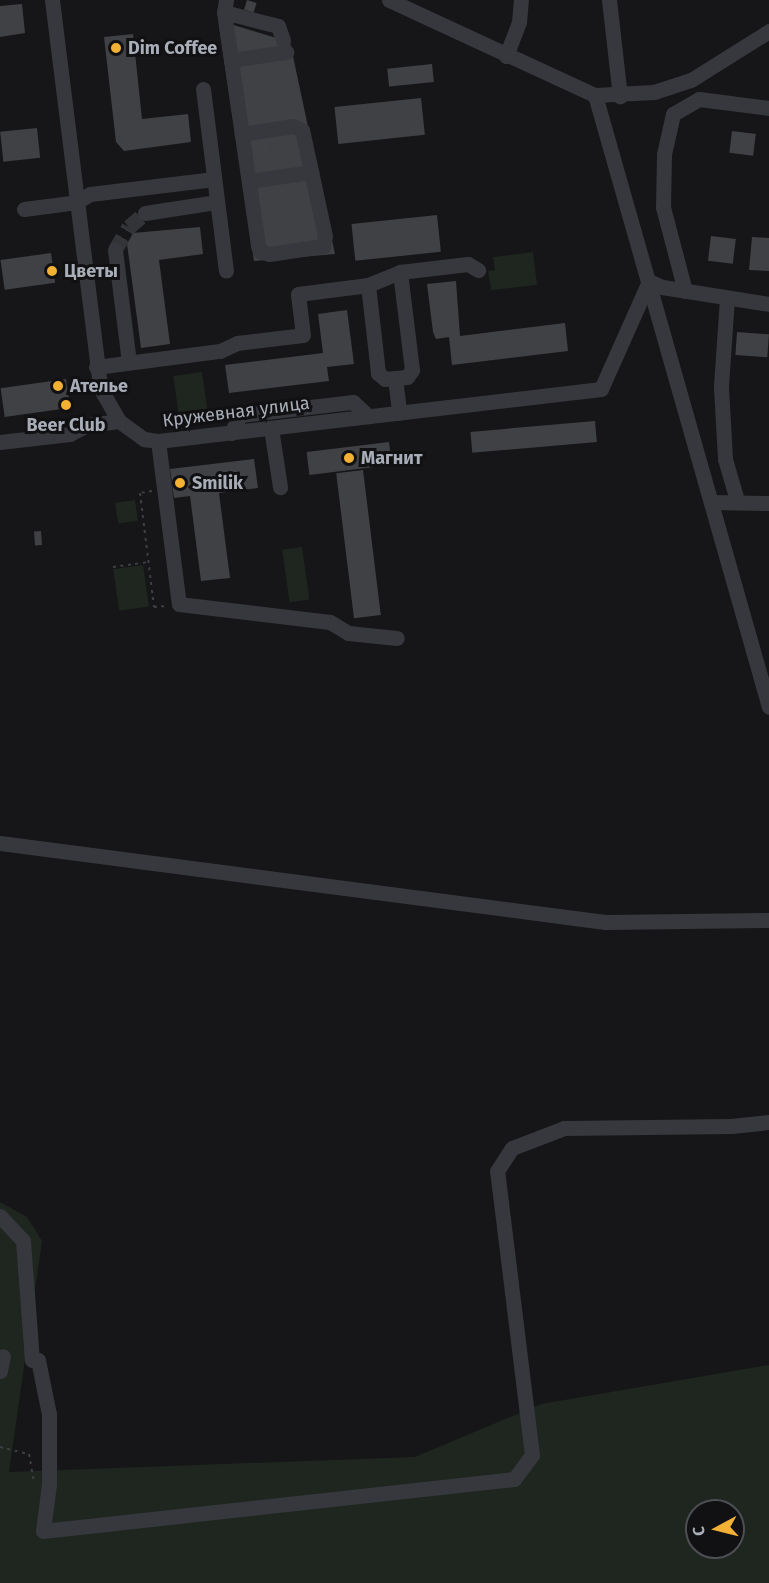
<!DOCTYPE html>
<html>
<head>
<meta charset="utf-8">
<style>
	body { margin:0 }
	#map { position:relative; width:769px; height:1583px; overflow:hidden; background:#161618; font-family:"Fira Sans",sans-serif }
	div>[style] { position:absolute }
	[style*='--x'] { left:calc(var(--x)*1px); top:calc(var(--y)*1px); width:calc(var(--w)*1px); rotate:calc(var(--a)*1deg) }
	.green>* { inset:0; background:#1e261f; transform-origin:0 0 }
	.building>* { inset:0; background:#404145; transform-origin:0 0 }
	.minor-tunnel>* { height:15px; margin-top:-7.5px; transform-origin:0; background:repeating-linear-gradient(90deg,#333438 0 15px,transparent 0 23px) }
	.path>* { height:2px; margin-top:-1px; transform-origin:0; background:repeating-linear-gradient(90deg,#3d3f44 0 3px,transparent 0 7.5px) }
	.minor>* { height:15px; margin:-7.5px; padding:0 7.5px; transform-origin:7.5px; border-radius:7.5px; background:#37383d }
	.dots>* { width:16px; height:16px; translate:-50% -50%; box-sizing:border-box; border:3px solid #111113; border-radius:50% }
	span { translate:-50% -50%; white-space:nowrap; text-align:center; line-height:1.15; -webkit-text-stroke:6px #111113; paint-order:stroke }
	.poi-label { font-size:18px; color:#a8adb8; font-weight:700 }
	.left { translate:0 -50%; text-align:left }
	.street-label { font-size:18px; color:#a8adb8 }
	.north { position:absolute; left:685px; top:1499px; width:60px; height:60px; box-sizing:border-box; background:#111113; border:2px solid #4d4f55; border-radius:50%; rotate:263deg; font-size:16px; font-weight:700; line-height:24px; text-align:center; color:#a8adb8 }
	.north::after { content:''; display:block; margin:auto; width:21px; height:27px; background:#f2b134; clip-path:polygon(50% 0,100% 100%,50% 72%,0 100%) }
</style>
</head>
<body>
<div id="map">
	<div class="green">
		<i style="clip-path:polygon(533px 252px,537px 285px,491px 290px,488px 271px,495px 270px,493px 257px)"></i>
		<i style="left:202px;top:372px;width:41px;height:29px;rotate:82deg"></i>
		<i style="left:135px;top:500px;width:21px;height:20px;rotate:82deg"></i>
		<i style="left:302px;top:547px;width:53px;height:20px;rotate:82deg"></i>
		<i style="left:143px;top:565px;width:42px;height:30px;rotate:82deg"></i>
		<i style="clip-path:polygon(evenodd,0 1202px,27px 1217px,42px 1241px,9px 1472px,415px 1457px,541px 1404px,769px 1365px,769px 1583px,0 1583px,0 1202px,697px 1511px,733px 1511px,733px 1547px,697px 1547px,697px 1511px)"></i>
	</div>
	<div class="building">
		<i style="left:247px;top:0;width:10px;height:10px;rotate:17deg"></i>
		<i style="clip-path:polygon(22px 4px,25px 33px,0 37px,0 6px)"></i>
		<i style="clip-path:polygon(230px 24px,290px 42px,335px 254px,254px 261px,219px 26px)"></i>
		<i style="clip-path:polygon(133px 34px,142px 119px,188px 114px,191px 142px,124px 151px,116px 142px,104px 37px)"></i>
		<i style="left:432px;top:64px;width:18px;height:45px;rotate:84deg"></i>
		<i style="left:421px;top:98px;width:37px;height:87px;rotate:84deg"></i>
		<i style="left:37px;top:128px;width:30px;height:37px;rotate:84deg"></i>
		<i style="left:732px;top:131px;width:24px;height:22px;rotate:7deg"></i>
		<i style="left:437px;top:215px;width:37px;height:86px;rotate:84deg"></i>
		<i style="clip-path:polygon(200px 227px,203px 254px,159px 260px,170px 344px,141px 348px,127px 244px,133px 233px)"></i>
		<i style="left:711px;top:236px;width:25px;height:25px;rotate:7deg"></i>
		<i style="clip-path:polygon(752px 237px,769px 238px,769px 271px,749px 270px)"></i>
		<i style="left:51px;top:253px;width:30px;height:51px;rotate:82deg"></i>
		<i style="clip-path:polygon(456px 281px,460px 336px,565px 323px,568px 351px,452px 365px,449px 337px,436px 339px,433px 332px,427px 284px)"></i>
		<i style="clip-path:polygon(347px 310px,354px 364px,327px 367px,329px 381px,229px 393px,225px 365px,323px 353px,318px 314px)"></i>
		<i style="left:737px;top:332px;width:32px;height:23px;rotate:4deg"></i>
		<i style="left:66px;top:379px;width:29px;height:66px;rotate:82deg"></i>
		<i style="left:595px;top:421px;width:21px;height:125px;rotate:85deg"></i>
		<i style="left:389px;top:442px;width:23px;height:83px;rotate:83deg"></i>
		<i style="clip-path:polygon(254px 459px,258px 488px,219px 493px,230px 578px,201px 581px,190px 496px,174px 498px,170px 469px)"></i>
		<i style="left:363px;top:470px;width:146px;height:27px;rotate:83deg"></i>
		<i style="left:41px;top:531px;width:14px;height:7px;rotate:86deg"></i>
	</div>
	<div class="minor-tunnel">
		<i style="--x:115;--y:250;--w:27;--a:-59"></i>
		<i style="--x:129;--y:227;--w:21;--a:-41"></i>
	</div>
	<div class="path">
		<i style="--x:271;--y:144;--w:18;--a:84"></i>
		<i style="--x:260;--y:159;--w:12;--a:-5"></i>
		<i style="--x:152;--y:491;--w:12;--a:171"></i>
		<i style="--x:140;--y:493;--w:115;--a:83"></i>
		<i style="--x:154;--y:607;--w:13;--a:-4"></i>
		<i style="--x:113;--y:567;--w:35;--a:-8"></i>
		<i style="--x:0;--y:1447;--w:30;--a:14"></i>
		<i style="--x:29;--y:1454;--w:27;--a:80"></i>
	</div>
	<div class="minor">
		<i style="--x:52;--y:0;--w:391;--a:82.9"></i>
		<i style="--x:100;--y:388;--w:38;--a:60"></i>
		<i style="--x:119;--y:421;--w:31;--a:36"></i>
		<i style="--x:144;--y:439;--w:14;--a:8"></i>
		<i style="--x:158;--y:441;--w:446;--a:-6.7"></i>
		<i style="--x:601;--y:389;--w:118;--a:-66"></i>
		<i style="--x:649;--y:281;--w:14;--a:25"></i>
		<i style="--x:662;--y:287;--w:108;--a:9"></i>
		<i style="--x:226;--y:0;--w:12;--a:99"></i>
		<i style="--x:224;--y:12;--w:236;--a:81.7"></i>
		<i style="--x:258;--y:246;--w:5;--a:68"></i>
		<i style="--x:260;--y:251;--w:9;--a:18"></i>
		<i style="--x:269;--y:254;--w:55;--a:-8.4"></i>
		<i style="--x:323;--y:246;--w:10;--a:-79"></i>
		<i style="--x:325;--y:236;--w:108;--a:-102.2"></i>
		<i style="--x:302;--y:130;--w:10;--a:-156"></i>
		<i style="--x:293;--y:126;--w:52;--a:171.1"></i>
		<i style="--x:389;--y:0;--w:227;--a:24.8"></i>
		<i style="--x:595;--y:95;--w:59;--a:-2.9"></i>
		<i style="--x:654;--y:92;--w:39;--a:-18"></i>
		<i style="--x:691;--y:80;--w:92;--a:-32.1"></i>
		<i style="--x:609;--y:0;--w:97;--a:83.5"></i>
		<i style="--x:224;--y:12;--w:56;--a:14.5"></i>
		<i style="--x:278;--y:26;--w:15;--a:70"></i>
		<i style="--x:506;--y:56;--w:36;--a:-69"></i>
		<i style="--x:519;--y:22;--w:22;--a:-85"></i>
		<i style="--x:231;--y:60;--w:56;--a:-8.3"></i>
		<i style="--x:203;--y:89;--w:183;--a:82.8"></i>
		<i style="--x:595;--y:95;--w:636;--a:74.13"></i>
		<i style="--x:249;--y:181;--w:63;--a:-8.3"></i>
		<i style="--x:24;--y:209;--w:53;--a:-7.5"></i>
		<i style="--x:77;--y:202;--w:15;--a:-32"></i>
		<i style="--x:90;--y:194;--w:125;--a:-6.9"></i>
		<i style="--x:145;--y:213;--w:73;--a:-8.7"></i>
		<i style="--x:115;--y:250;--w:113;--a:82.9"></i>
		<i style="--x:368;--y:285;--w:89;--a:83.5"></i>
		<i style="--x:378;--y:373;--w:9;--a:41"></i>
		<i style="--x:385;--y:379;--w:22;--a:-5"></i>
		<i style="--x:407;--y:377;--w:9;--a:-54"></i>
		<i style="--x:412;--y:370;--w:99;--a:-97"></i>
		<i style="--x:685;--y:291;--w:87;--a:-104.7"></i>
		<i style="--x:663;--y:207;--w:53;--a:-88.9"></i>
		<i style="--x:664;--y:154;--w:41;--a:-77.3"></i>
		<i style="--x:673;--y:114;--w:30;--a:-30"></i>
		<i style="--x:699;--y:99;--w:71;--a:7.3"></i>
		<i style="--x:727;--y:298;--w:89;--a:93.9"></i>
		<i style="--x:721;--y:387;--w:72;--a:86.8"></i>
		<i style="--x:725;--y:459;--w:43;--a:73.7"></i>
		<i style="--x:96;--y:367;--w:125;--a:-7.4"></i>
		<i style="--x:220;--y:351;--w:19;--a:-25"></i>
		<i style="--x:237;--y:343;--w:66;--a:-6.9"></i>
		<i style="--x:303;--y:335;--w:41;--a:-97"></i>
		<i style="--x:298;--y:294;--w:71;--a:-7.3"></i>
		<i style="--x:368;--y:285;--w:35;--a:-22"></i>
		<i style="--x:400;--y:272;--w:68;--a:-6.7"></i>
		<i style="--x:468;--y:264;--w:12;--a:31"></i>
		<i style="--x:395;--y:378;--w:35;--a:83"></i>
		<i style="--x:271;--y:428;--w:60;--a:81.3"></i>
		<i style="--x:231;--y:433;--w:20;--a:-63"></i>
		<i style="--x:240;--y:415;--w:114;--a:-6.6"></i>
		<i style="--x:353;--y:402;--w:21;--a:43"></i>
		<i style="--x:158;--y:441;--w:164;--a:82.7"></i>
		<i style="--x:179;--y:604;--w:152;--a:6.8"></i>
		<i style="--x:330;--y:622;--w:21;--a:31"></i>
		<i style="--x:348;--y:633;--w:49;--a:5.8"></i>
		<i style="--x:0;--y:442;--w:70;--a:-6.5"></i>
		<i style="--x:70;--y:434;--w:19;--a:-28"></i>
		<i style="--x:87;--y:425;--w:32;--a:-7"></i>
		<i style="--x:711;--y:502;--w:58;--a:1"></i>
		<i style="--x:0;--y:843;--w:610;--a:7.44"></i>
		<i style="--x:605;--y:922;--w:164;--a:-0.7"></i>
		<i style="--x:0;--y:1216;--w:34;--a:47"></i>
		<i style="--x:23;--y:1241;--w:119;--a:85.7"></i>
		<i style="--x:32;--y:1360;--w:6;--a:0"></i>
		<i style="--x:38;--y:1360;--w:55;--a:78.5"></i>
		<i style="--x:49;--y:1414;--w:70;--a:90"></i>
		<i style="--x:49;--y:1484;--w:47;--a:97.3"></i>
		<i style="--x:43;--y:1531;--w:474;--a:-6.3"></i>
		<i style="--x:514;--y:1479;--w:30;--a:-53"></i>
		<i style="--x:532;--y:1455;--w:286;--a:-97"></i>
		<i style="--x:497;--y:1171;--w:27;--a:-57"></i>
		<i style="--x:512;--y:1148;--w:56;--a:-21"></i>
		<i style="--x:564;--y:1128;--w:167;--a:-0.7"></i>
		<i style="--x:731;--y:1126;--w:38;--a:-6"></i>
		<i style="--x:0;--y:1371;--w:15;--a:-79"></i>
	</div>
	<div class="dots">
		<i style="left:116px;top:48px;background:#f2b134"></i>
		<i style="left:52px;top:271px;background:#f2b134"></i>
		<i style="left:58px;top:386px;background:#f2b134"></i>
		<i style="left:66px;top:405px;background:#f2b134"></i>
		<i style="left:349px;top:458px;background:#f2b134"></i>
		<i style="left:180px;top:483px;background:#f2b134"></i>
	</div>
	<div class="poi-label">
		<span class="left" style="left:128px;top:48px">Dim Coffee</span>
		<span class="left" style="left:64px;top:271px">Цветы</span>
		<span class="left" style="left:70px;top:386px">Ателье</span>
		<span style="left:66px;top:425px">Beer Club</span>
		<span class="left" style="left:361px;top:458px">Магнит</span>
		<span class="left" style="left:192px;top:483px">Smilik</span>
	</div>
	<div class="street-label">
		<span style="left:236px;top:412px;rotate:-7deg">Кружевная улица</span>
	</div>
	<div class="north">С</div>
</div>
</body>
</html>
